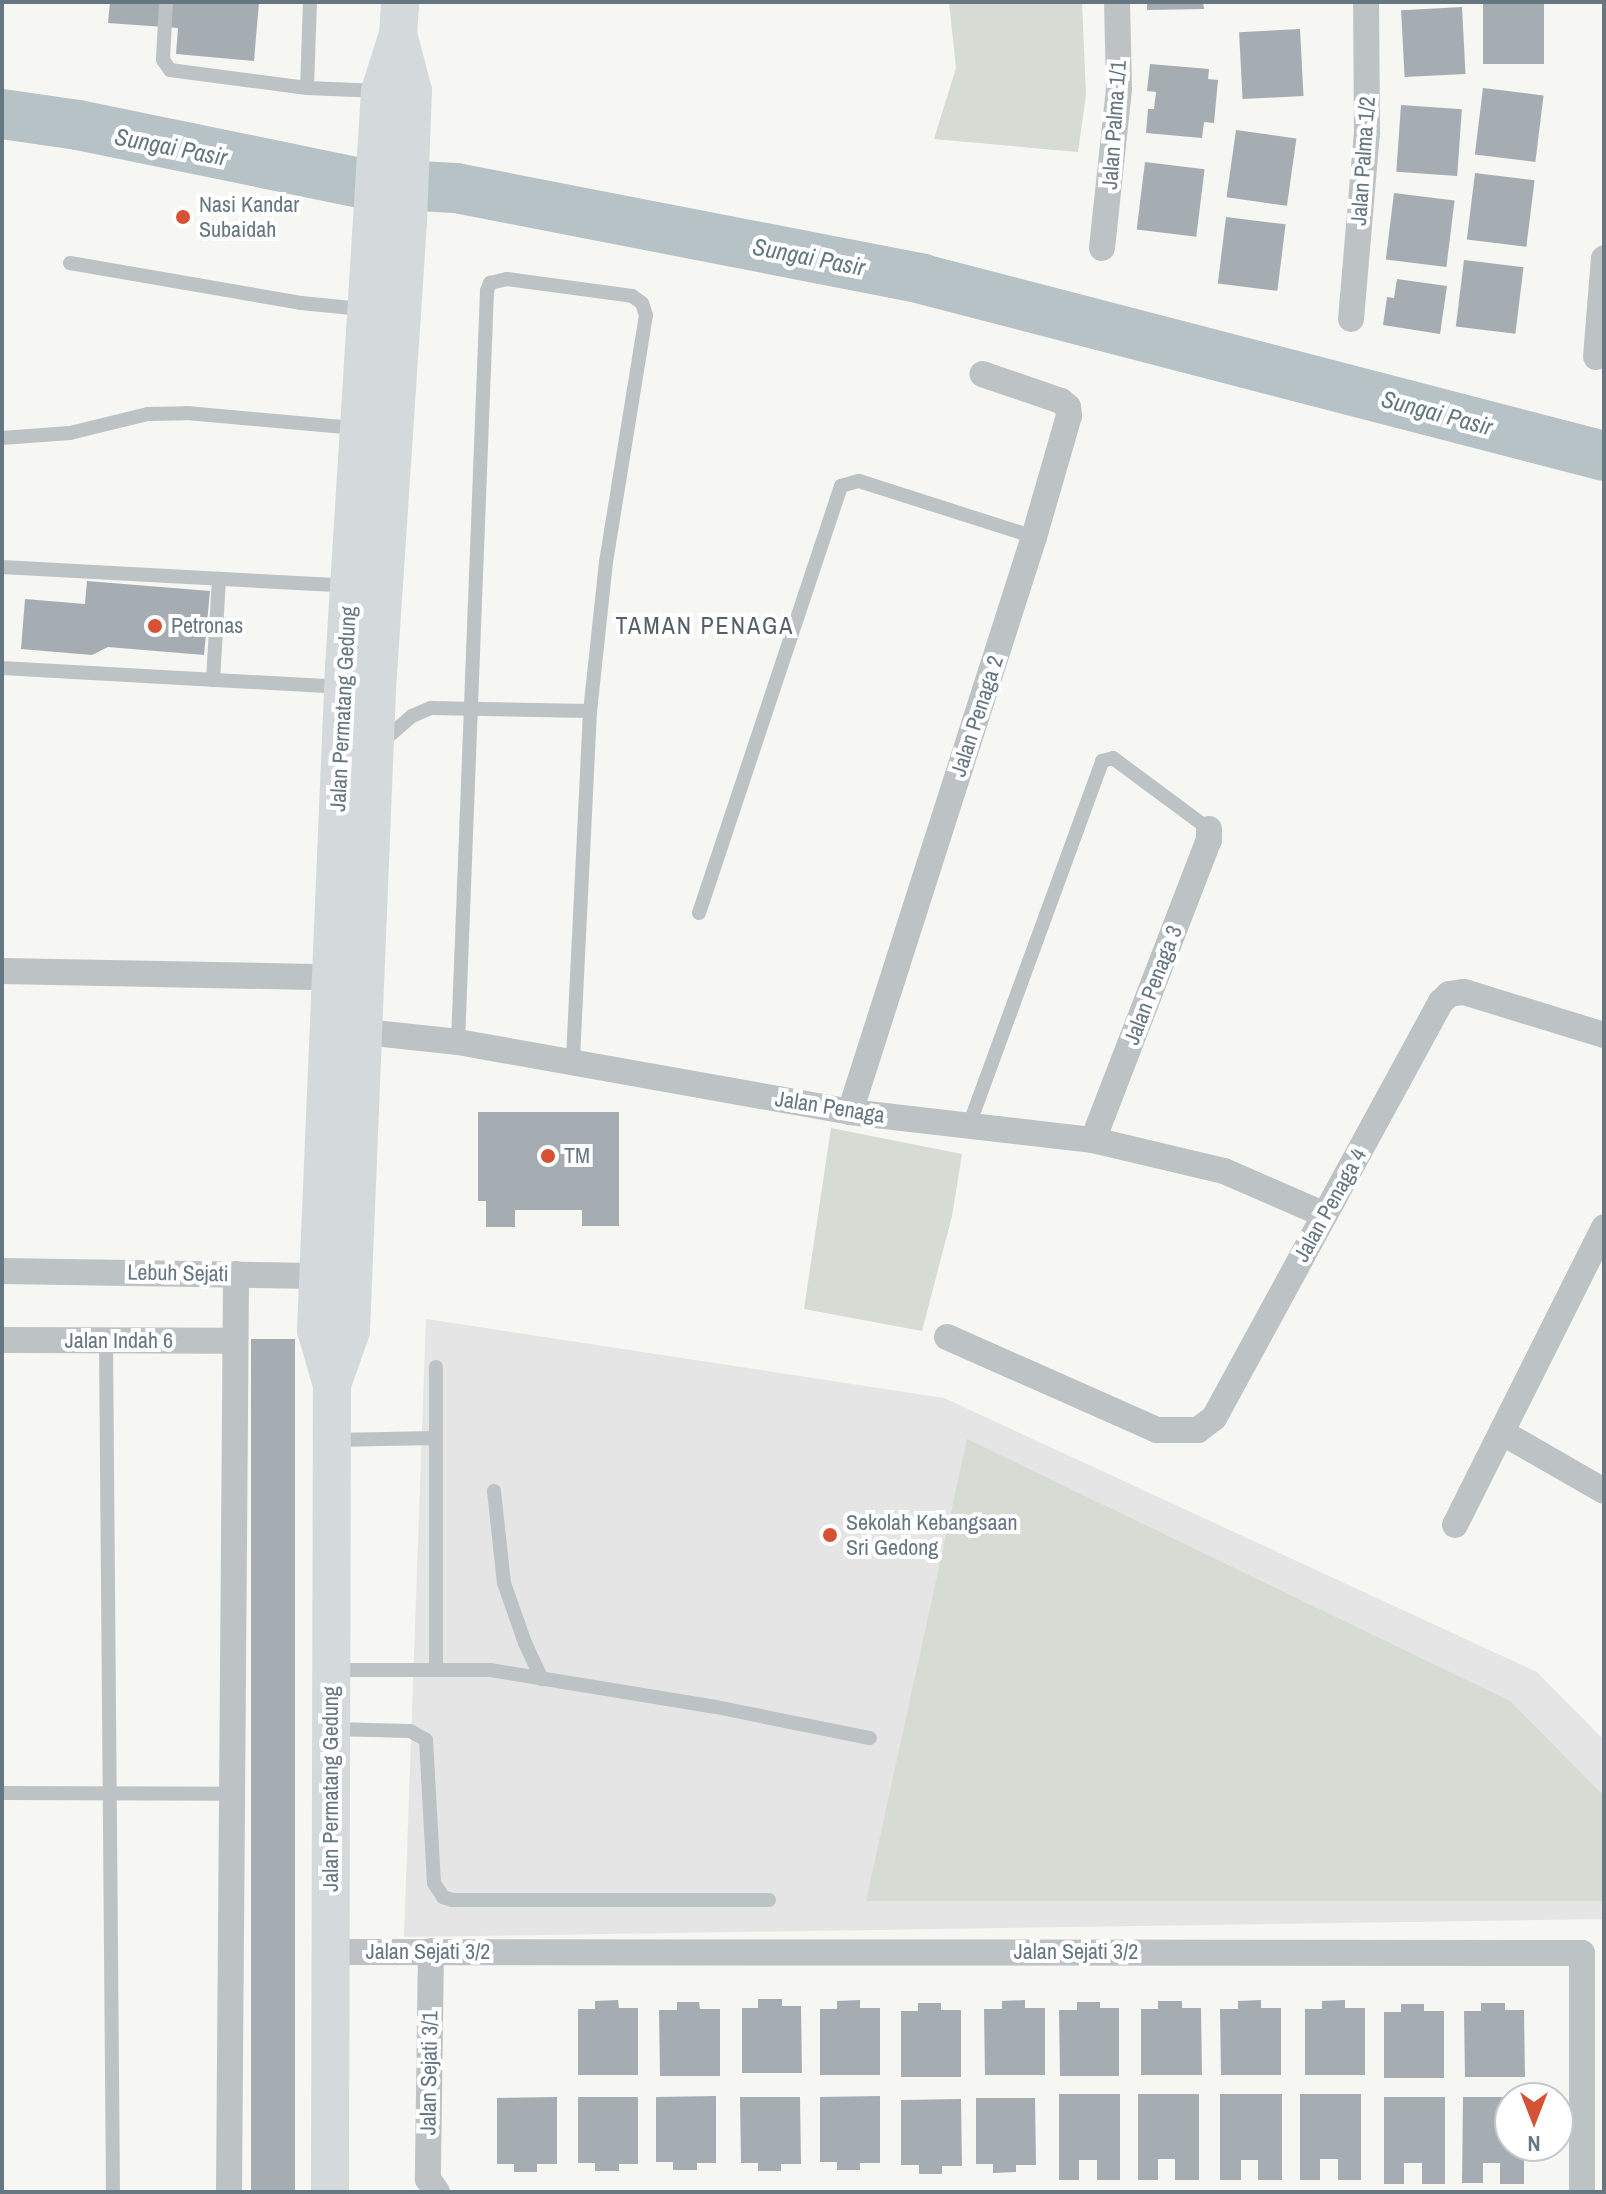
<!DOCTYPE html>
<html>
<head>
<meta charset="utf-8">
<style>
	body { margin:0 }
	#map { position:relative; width:1606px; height:2194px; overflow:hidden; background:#f6f6f3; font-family:"Archivo Narrow",sans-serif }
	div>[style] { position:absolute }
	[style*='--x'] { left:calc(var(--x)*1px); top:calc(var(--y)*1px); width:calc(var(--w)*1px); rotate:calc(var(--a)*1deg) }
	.built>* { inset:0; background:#e4e5e4 }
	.green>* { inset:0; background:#d6dbd3 }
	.river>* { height:50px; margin:-25px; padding:0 25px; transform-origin:25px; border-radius:25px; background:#b6c2c5 }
	.building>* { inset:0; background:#a5adb2; transform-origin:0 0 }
	.lane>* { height:14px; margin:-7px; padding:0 7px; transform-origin:7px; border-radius:7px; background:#bdc2c5 }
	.street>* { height:26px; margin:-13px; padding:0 13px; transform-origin:13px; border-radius:13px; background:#bdc2c5 }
	.secondary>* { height:38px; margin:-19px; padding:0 19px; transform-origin:19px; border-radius:19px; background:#d4d9dc }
	.dots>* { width:22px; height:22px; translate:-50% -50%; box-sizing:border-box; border:4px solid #fff; border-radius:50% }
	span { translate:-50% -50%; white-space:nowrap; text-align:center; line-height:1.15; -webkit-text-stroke:8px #fff; paint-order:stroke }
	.street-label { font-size:22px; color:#677782 }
	.poi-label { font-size:22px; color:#677782 }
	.left { translate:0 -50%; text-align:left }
	.water-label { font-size:24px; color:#63787e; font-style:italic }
	.neighbourhood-label { font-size:24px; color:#556067; letter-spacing:2px }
	.frame { position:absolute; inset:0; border:4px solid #677782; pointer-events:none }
	.north { position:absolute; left:1494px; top:2082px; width:80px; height:80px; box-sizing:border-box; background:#fff; border:2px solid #c2c9cd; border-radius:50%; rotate:180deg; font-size:22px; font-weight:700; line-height:32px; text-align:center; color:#677782 }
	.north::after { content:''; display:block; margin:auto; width:28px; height:36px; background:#d55334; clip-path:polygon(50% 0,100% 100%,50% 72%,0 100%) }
</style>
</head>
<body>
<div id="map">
	<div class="built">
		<i style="clip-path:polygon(426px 1319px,944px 1398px,1537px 1672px,1604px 1740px,1604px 1919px,404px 1937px)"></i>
	</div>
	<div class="green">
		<i style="clip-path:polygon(949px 2px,1082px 2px,1086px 95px,1078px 152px,934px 139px,956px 68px)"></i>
		<i style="clip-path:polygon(831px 1128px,962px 1154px,952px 1216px,922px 1331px,804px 1309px)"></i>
		<i style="clip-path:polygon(967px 1439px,1510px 1701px,1604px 1796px,1604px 1901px,866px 1901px)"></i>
	</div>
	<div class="river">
		<i style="--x:2;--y:114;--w:77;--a:8.2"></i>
		<i style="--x:78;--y:125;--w:288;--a:11.6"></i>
		<i style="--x:360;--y:183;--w:96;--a:3"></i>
		<i style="--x:456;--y:188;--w:475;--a:11"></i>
		<i style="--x:922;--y:279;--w:705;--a:14.55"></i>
	</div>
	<div class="building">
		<i style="clip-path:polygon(110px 2px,259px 2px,254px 61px,176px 54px,178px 28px,108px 23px)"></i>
		<i style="clip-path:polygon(1147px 2px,1203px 2px,1204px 9px,1147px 10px)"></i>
		<i style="left:1483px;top:2px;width:61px;height:62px"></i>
		<i style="left:1462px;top:7px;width:67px;height:61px;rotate:87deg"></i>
		<i style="left:1300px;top:29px;width:67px;height:61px;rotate:87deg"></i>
		<i style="clip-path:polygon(1150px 64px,1209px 69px,1208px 79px,1218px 80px,1214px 123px,1204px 122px,1202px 138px,1146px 133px,1148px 109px,1154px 109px,1156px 92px,1147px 91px)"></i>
		<i style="left:1483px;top:88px;width:61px;height:67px;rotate:7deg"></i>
		<i style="left:1401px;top:105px;width:61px;height:67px;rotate:4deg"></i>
		<i style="left:1236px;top:130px;width:61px;height:68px;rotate:8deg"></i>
		<i style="left:1145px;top:162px;width:60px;height:68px;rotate:7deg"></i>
		<i style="left:1475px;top:173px;width:60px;height:67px;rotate:7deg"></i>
		<i style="left:1394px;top:193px;width:61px;height:67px;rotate:7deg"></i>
		<i style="left:1226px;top:217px;width:60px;height:67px;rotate:7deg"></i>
		<i style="left:1464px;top:260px;width:60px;height:67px;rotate:7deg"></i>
		<i style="clip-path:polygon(1397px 279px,1447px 286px,1440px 334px,1383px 325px,1387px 297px,1394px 298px)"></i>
		<i style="clip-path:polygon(87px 581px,210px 591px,204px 655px,108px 647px,92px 655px,21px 649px,25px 599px,85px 604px)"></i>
		<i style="clip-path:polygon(478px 1112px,619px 1112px,619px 1226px,582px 1226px,582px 1210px,515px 1210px,515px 1227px,486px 1227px,486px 1201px,478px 1201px)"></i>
		<i style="left:295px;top:1339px;width:853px;height:44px;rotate:90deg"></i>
		<i style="clip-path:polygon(758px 1999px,782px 1999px,782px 2006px,801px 2006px,802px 2073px,742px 2073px,742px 2008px,758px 2008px)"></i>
		<i style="clip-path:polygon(618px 2000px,619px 2008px,638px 2008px,638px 2075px,578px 2075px,578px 2009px,595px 2009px,595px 2001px)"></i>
		<i style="clip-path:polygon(860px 2000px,860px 2008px,880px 2008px,880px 2075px,820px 2075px,820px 2009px,837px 2009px,837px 2001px)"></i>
		<i style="clip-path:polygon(1025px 2000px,1025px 2008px,1045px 2008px,1045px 2075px,985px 2075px,984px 2009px,1002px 2009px,1002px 2001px)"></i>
		<i style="clip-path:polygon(1261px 2000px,1261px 2008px,1281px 2008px,1281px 2075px,1221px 2075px,1220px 2009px,1238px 2009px,1238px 2001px)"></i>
		<i style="clip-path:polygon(1345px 2000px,1345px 2008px,1365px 2008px,1365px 2075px,1305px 2075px,1305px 2009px,1322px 2009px,1322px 2001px)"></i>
		<i style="clip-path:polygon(1158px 2001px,1182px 2001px,1182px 2008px,1201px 2008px,1202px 2075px,1141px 2075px,1141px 2009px,1158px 2009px)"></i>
		<i style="clip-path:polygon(677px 2002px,699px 2002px,700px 2009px,720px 2009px,720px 2076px,660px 2076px,659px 2010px,677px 2010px)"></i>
		<i style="clip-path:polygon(1077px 2002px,1100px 2002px,1100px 2008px,1119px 2008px,1119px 2076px,1060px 2076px,1059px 2010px,1077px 2010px)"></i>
		<i style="clip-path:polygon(918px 2003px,941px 2003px,941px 2010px,961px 2010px,961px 2077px,901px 2077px,901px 2011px,918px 2011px)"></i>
		<i style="clip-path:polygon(1481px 2003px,1505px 2003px,1505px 2010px,1524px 2010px,1525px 2077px,1465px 2077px,1464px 2011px,1481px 2011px)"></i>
		<i style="clip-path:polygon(1401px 2004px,1424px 2004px,1424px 2011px,1444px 2011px,1444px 2078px,1384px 2078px,1384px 2012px,1401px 2012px)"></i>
		<i style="clip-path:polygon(1059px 2094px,1120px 2094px,1120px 2180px,1097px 2180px,1097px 2160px,1079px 2160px,1079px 2180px,1059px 2180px)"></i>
		<i style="clip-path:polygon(1138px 2094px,1199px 2094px,1199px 2180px,1175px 2180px,1175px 2159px,1158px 2159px,1158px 2180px,1138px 2180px)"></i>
		<i style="clip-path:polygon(1220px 2094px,1282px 2094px,1282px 2180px,1258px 2180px,1258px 2160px,1241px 2160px,1241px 2180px,1220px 2180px)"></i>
		<i style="clip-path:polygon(1300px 2094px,1361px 2094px,1361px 2180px,1338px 2180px,1338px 2159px,1320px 2159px,1320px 2180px,1300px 2180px)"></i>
		<i style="clip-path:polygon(716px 2096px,716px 2163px,697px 2163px,697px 2170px,673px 2170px,673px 2162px,656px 2162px,656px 2097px)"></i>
		<i style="clip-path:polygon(880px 2096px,880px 2163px,860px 2163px,860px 2170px,837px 2170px,837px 2162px,820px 2162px,820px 2097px)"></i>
		<i style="clip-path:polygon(557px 2097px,557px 2164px,537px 2164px,537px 2172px,514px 2172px,514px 2164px,497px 2164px,497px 2098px)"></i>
		<i style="clip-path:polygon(578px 2097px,638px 2097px,638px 2164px,619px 2164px,619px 2171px,595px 2171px,595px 2163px,578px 2163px)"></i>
		<i style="clip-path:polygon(740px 2097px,800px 2097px,801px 2164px,781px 2164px,781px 2171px,758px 2171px,758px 2163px,741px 2163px)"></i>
		<i style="clip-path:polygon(1384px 2097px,1445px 2097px,1445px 2184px,1422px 2184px,1422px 2163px,1404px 2163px,1404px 2184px,1384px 2184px)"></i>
		<i style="clip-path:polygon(1463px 2097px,1510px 2097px,1510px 2146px,1524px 2146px,1524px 2184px,1500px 2184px,1500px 2163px,1483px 2163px,1483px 2183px,1462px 2183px)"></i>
		<i style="clip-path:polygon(976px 2098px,1035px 2098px,1036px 2165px,1016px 2165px,1016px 2172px,993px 2173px,993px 2164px,976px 2164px)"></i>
		<i style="clip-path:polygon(961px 2099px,962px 2166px,942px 2166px,942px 2174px,919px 2174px,919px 2165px,901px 2165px,901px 2100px)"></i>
	</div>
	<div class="lane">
		<i style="--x:166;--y:2;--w:58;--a:93"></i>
		<i style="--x:163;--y:60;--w:12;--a:55"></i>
		<i style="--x:170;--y:70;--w:138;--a:7.5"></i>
		<i style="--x:307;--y:88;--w:73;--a:2.4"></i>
		<i style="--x:307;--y:88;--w:86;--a:-88"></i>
		<i style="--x:70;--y:263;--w:234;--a:9.8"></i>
		<i style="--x:301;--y:303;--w:62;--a:5.5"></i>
		<i style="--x:2;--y:438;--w:68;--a:-4.2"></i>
		<i style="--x:70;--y:433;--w:80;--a:-13.7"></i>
		<i style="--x:148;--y:414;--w:39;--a:-1"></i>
		<i style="--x:187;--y:413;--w:170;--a:5.1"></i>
		<i style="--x:2;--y:567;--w:348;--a:3.1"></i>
		<i style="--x:2;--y:668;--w:342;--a:3.2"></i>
		<i style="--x:213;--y:680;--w:101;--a:-86.6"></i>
		<i style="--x:382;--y:742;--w:40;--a:-41"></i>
		<i style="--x:412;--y:716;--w:21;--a:-23"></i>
		<i style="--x:431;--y:708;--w:159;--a:1.1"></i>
		<i style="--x:699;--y:913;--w:450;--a:-71.6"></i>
		<i style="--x:841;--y:486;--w:19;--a:-16"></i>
		<i style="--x:859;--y:481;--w:184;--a:17.7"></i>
		<i style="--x:458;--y:1042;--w:752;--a:-87.79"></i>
		<i style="--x:487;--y:291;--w:9;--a:-69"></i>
		<i style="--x:490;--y:283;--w:17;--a:-13"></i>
		<i style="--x:507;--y:279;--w:126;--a:7.7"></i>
		<i style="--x:632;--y:296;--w:12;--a:35"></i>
		<i style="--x:642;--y:303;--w:13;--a:72"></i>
		<i style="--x:646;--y:315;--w:250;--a:99.2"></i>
		<i style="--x:606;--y:562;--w:150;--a:96.1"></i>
		<i style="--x:590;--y:711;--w:351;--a:92.8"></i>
		<i style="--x:968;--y:1128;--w:391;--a:-69.9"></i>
		<i style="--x:1102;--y:761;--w:11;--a:-15"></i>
		<i style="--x:1113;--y:758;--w:119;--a:36.5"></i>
		<i style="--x:106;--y:1341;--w:851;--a:89.53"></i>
		<i style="--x:436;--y:1367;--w:303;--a:90"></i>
		<i style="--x:332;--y:1440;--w:104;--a:-1.1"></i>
		<i style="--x:494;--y:1491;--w:93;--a:83.8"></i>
		<i style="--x:504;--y:1583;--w:64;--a:70.7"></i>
		<i style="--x:525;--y:1643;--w:40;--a:65"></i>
		<i style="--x:332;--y:1670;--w:158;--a:0"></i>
		<i style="--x:490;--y:1670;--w:229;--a:9.3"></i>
		<i style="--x:716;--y:1707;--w:157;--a:11.4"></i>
		<i style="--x:331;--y:1729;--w:79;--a:1.5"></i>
		<i style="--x:410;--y:1731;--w:18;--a:29"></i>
		<i style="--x:426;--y:1740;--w:143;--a:86.8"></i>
		<i style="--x:434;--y:1883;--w:17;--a:57"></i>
		<i style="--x:443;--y:1897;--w:9;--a:18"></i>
		<i style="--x:452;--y:1900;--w:317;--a:0"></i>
		<i style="--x:2;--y:1793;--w:231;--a:0.2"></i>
	</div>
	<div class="street">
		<i style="--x:1102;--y:248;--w:160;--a:-83.9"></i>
		<i style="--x:1119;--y:89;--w:87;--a:-91.3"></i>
		<i style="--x:1351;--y:319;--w:187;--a:-85.1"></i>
		<i style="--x:1367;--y:133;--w:131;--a:-90.4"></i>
		<i style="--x:1596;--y:357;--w:99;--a:-85.4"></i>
		<i style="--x:2;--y:971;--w:327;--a:1.1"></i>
		<i style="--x:346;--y:1030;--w:113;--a:6.1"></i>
		<i style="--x:458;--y:1042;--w:398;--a:10.1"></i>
		<i style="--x:850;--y:1112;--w:245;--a:6.6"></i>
		<i style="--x:1093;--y:1140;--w:135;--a:13.3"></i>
		<i style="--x:1224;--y:1171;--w:110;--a:23.5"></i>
		<i style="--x:850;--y:1112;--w:604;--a:-72.26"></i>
		<i style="--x:1034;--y:537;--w:126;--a:-73.9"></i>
		<i style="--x:1069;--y:416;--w:9;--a:-96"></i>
		<i style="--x:1068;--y:407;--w:9;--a:-139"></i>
		<i style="--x:1061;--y:401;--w:83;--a:-161.1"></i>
		<i style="--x:1093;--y:1140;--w:322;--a:-68.9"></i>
		<i style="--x:1209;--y:840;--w:11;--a:-90"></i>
		<i style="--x:2;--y:1271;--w:331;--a:0.9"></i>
		<i style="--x:947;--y:1337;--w:230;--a:23.9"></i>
		<i style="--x:1157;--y:1430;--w:41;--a:0"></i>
		<i style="--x:1198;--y:1430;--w:20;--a:-37"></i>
		<i style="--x:1214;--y:1418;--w:474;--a:-61.4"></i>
		<i style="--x:1441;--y:1002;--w:11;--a:-45"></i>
		<i style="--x:1449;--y:994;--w:15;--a:-8"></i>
		<i style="--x:1464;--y:992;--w:146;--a:17.1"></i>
		<i style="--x:2;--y:1340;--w:233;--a:0.2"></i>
		<i style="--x:1503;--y:1433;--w:116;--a:29.9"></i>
		<i style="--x:1455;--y:1525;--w:333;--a:-63.4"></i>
		<i style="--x:431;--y:1951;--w:228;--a:90.8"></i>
		<i style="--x:428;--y:2179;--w:16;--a:55"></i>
		<i style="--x:331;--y:1952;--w:1251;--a:0.05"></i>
		<i style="--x:1582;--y:1953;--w:239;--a:90"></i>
		<i style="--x:229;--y:2192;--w:918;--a:-89.56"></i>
	</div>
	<div class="secondary">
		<i style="--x:332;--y:1385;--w:57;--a:-70.6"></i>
		<i style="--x:351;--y:1331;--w:643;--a:-87.68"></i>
		<i style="--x:377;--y:689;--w:469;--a:-86.2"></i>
		<i style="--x:408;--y:221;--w:130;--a:-87.8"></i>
		<i style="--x:413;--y:91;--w:59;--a:-104.7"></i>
		<i style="--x:398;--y:34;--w:32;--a:-86"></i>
		<i style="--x:330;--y:2192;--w:807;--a:-89.86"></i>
		<i style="--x:332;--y:1385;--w:57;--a:-106.2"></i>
		<i style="--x:316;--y:1330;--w:664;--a:-87.58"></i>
		<i style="--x:344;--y:667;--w:577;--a:-86.42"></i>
		<i style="--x:380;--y:91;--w:60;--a:-72.5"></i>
	</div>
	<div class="dots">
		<i style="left:183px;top:217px;background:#d55334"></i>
		<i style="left:155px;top:626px;background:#d55334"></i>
		<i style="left:548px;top:1156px;background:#d55334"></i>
		<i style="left:830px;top:1535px;background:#d55334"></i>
	</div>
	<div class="street-label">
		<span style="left:1114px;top:125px;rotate:-86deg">Jalan Palma 1/1</span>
		<span style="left:1363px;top:161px;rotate:-86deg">Jalan Palma 1/2</span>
		<span style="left:343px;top:709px;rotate:-87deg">Jalan Permatang Gedung</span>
		<span style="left:977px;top:716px;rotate:-72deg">Jalan Penaga 2</span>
		<span style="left:1153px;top:985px;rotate:-69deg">Jalan Penaga 3</span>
		<span style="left:830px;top:1107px;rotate:9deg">Jalan Penaga</span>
		<span style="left:1330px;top:1205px;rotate:-61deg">Jalan Penaga 4</span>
		<span style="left:178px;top:1273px;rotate:1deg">Lebuh Sejati</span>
		<span style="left:119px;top:1341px">Jalan Indah 6</span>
		<span style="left:331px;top:1789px;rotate:-90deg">Jalan Permatang Gedung</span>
		<span style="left:428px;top:1952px">Jalan Sejati 3/2</span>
		<span style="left:1076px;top:1952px">Jalan Sejati 3/2</span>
		<span style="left:429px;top:2073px;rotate:-89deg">Jalan Sejati 3/1</span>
	</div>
	<div class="poi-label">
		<span class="left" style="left:199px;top:217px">Nasi Kandar<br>Subaidah</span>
		<span class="left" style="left:171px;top:626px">Petronas</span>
		<span class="left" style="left:564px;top:1156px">TM</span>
		<span class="left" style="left:846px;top:1535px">Sekolah Kebangsaan<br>Sri Gedong</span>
	</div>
	<div class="water-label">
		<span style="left:171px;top:147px;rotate:11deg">Sungai Pasir</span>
		<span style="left:809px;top:257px;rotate:11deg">Sungai Pasir</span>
		<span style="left:1437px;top:413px;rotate:15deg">Sungai Pasir</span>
	</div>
	<div class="neighbourhood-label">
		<span style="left:705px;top:626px">TAMAN PENAGA</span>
	</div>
	<div class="frame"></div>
	<div class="north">N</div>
</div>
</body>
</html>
